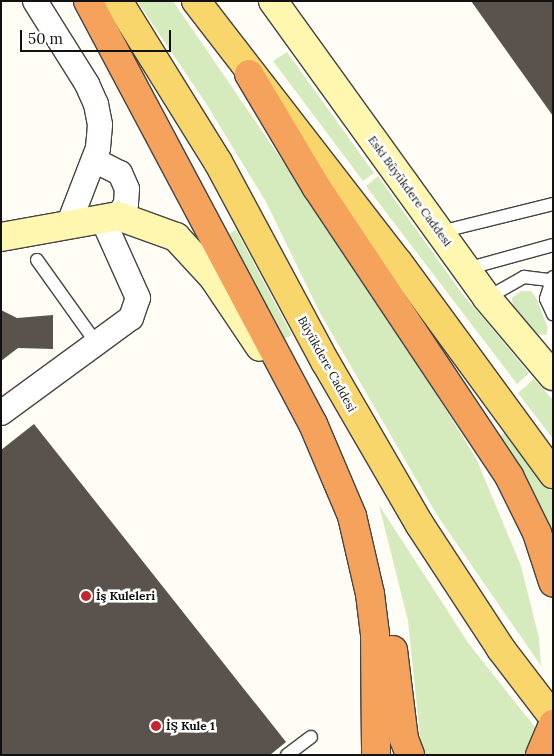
<!DOCTYPE html>
<html>
<head>
<meta charset="utf-8">
<style>
	body { margin:0 }
	#map { position:relative; width:554px; height:756px; overflow:hidden; background:#fffdf5; font-family:Lora,serif }
	div>[style] { position:absolute }
	[style*='--x'] { left:calc(var(--x)*1px); top:calc(var(--y)*1px); width:calc(var(--w)*1px); rotate:calc(var(--a)*1deg) }
	.green>* { inset:0; background:#d5ebbd; transform-origin:0 0 }
	.building>* { inset:0; background:#5a524d }
	.roads { filter:drop-shadow(1px 0 #444) drop-shadow(-1px 0 #444) drop-shadow(0 1px #444) drop-shadow(0 -1px #444) }
	.lane>* { height:12px; margin:-6px; padding:0 6px; transform-origin:6px; border-radius:6px; background:#fff }
	.street>* { height:24px; margin:-12px; padding:0 12px; transform-origin:12px; border-radius:12px; background:#fff }
	.secondary>* { height:28px; margin:-14px; padding:0 14px; transform-origin:14px; border-radius:14px; background:#fff6b0 }
	.primary>* { height:28px; margin:-14px; padding:0 14px; transform-origin:14px; border-radius:14px; background:#f9d66b }
	.highway>* { height:28px; margin:-14px; padding:0 14px; transform-origin:14px; border-radius:14px; background:#f5a25d }
	.dots>* { width:14px; height:14px; translate:-50% -50%; box-sizing:border-box; border:2px solid #fff; border-radius:50% }
	span { translate:-50% -50%; white-space:nowrap; text-align:center; line-height:1.15; -webkit-text-stroke:5px #fff; paint-order:stroke }
	.street-label { font-size:12px; color:#111 }
	.poi-label { font-size:12px; color:#111; font-weight:700 }
	.left { translate:0 -50%; text-align:left }
	.frame { position:absolute; inset:0; border:2px solid #111; pointer-events:none }
	.scale { position:absolute; left:20px; top:30px; width:151px; height:22px; box-sizing:border-box; border:2px solid #111; border-top:0; padding-left:6px; font-size:15px; line-height:18px; white-space:nowrap; color:#111; -webkit-text-stroke:4px #fff; paint-order:stroke }
</style>
</head>
<body>
<div id="map">
	<div class="green">
		<i style="clip-path:polygon(137px 1px,173px 1px,375px 296px,476px 458px,521px 566px,539px 638px,541px 666px,437px 515px,320px 313px,266px 202px,207px 105px)"></i>
		<i style="clip-path:polygon(287px 52px,374px 173px,363px 181px,273px 61px)"></i>
		<i style="clip-path:polygon(378px 176px,461px 292px,529px 373px,517px 384px,366px 186px)"></i>
		<i style="left:236px;top:230px;width:119px;height:13px;rotate:62deg"></i>
		<i style="clip-path:polygon(521px 291px,531px 291px,536px 298px,548px 328px,546px 335px,535px 334px,513px 307px,512px 298px)"></i>
		<i style="clip-path:polygon(534px 379px,553px 400px,553px 439px,518px 393px)"></i>
		<i style="clip-path:polygon(507px 431px,553px 493px,553px 541px,499px 437px)"></i>
		<i style="clip-path:polygon(379px 505px,469px 644px,542px 736px,535px 755px,422px 755px,408px 621px)"></i>
	</div>
	<div class="building">
		<i style="clip-path:polygon(471px 1px,553px 1px,553px 116px)"></i>
		<i style="clip-path:polygon(1px 310px,17px 318px,53px 315px,53px 349px,18px 348px,1px 361px)"></i>
		<i style="clip-path:polygon(34px 424px,286px 742px,270px 755px,1px 755px,1px 450px)"></i>
	</div>
	<div class="roads">
		<div class="lane">
			<i style="--x:440;--y:232;--w:116;--a:-13.9"></i>
			<i style="--x:37;--y:260;--w:103;--a:54.5"></i>
			<i style="--x:466;--y:269;--w:90;--a:-15.4"></i>
			<i style="--x:553;--y:277;--w:23;--a:108"></i>
			<i style="--x:546;--y:299;--w:17;--a:65"></i>
			<i style="--x:487;--y:298;--w:43;--a:-29.6"></i>
			<i style="--x:524;--y:277;--w:25;--a:7"></i>
			<i style="--x:287;--y:755;--w:30;--a:-37"></i>
		</div>
		<div class="street">
			<i style="--x:35;--y:1;--w:98;--a:57.9"></i>
			<i style="--x:87;--y:84;--w:22;--a:66"></i>
			<i style="--x:96;--y:104;--w:21;--a:79"></i>
			<i style="--x:100;--y:125;--w:23;--a:95"></i>
			<i style="--x:98;--y:148;--w:80;--a:111.1"></i>
			<i style="--x:94;--y:160;--w:29;--a:27"></i>
			<i style="--x:120;--y:173;--w:17;--a:66"></i>
			<i style="--x:127;--y:189;--w:15;--a:94"></i>
			<i style="--x:126;--y:204;--w:14;--a:124"></i>
			<i style="--x:1;--y:413;--w:161;--a:-36.2"></i>
			<i style="--x:131;--y:318;--w:21;--a:-71"></i>
			<i style="--x:138;--y:298;--w:85;--a:-114.2"></i>
		</div>
		<div class="secondary">
			<i style="--x:273;--y:1;--w:366;--a:54.2"></i>
			<i style="--x:487;--y:298;--w:102;--a:49.8"></i>
			<i style="--x:1;--y:237;--w:119;--a:-10.2"></i>
			<i style="--x:118;--y:216;--w:62;--a:19.9"></i>
			<i style="--x:176;--y:237;--w:54;--a:47.2"></i>
			<i style="--x:213;--y:277;--w:84;--a:56.1"></i>
		</div>
		<div class="primary">
			<i style="--x:118;--y:1;--w:190;--a:58.2"></i>
			<i style="--x:218;--y:162;--w:228;--a:61.8"></i>
			<i style="--x:326;--y:363;--w:187;--a:59.9"></i>
			<i style="--x:420;--y:525;--w:148;--a:56.8"></i>
			<i style="--x:501;--y:649;--w:86;--a:52.6"></i>
			<i style="--x:196;--y:1;--w:330;--a:52.3"></i>
			<i style="--x:398;--y:262;--w:263;--a:53.8"></i>
		</div>
		<div class="highway">
			<i style="--x:88;--y:1;--w:479;--a:62"></i>
			<i style="--x:313;--y:424;--w:100;--a:67"></i>
			<i style="--x:352;--y:516;--w:80;--a:77"></i>
			<i style="--x:370;--y:594;--w:40;--a:82.9"></i>
			<i style="--x:375;--y:634;--w:121;--a:89.5"></i>
			<i style="--x:249;--y:74;--w:133;--a:59.2"></i>
			<i style="--x:317;--y:188;--w:346;--a:56.3"></i>
			<i style="--x:509;--y:476;--w:64;--a:63.8"></i>
			<i style="--x:537;--y:533;--w:52;--a:71.9"></i>
			<i style="--x:393;--y:650;--w:90;--a:83"></i>
			<i style="--x:404;--y:739;--w:17;--a:69"></i>
			<i style="--x:540;--y:755;--w:34;--a:-67"></i>
		</div>
	</div>
	<div class="dots">
		<i style="left:86px;top:596px;background:#c4262e"></i>
		<i style="left:156px;top:726px;background:#c4262e"></i>
	</div>
	<div class="street-label">
		<span style="left:410px;top:191px;rotate:54deg">Eski Büyükdere Caddesi</span>
		<span style="left:327px;top:364px;rotate:61deg">Büyükdere Caddesi</span>
	</div>
	<div class="poi-label">
		<span class="left" style="left:96px;top:596px">İş Kuleleri</span>
		<span class="left" style="left:166px;top:726px">İŞ Kule 1</span>
	</div>
	<div class="frame"></div>
	<div class="scale">50 m</div>
</div>
</body>
</html>
